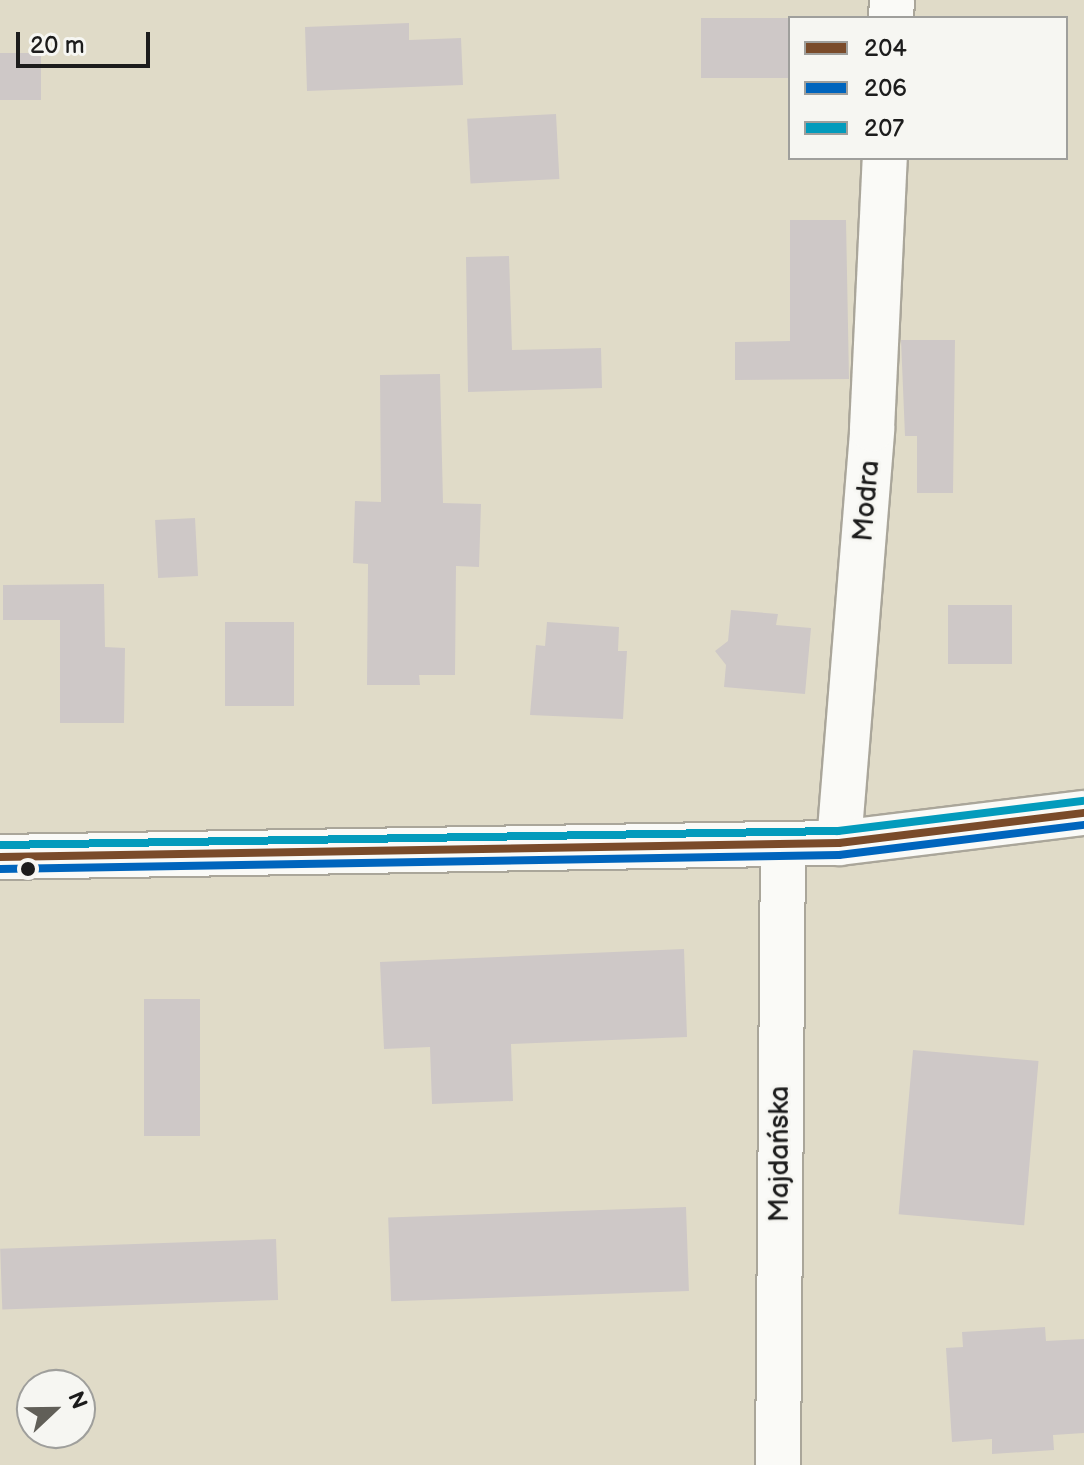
<!DOCTYPE html>
<html>
<head>
<meta charset="utf-8">
<style>
	body { margin:0 }
	#map { position:relative; width:1084px; height:1465px; overflow:hidden; background:#e0dbc8; font-family:"Balsamiq Sans",sans-serif }
	div>[style] { position:absolute }
	[style*='--x'] { left:calc(var(--x)*1px); top:calc(var(--y)*1px); width:calc(var(--w)*1px); rotate:calc(var(--a)*1deg) }
	.building>* { inset:0; background:#cec8c7; transform-origin:0 0 }
	.roads { filter:drop-shadow(2px 0 #aaa69a) drop-shadow(-2px 0 #aaa69a) drop-shadow(0 2px #aaa69a) drop-shadow(0 -2px #aaa69a) }
	.minor>* { height:44px; margin:-22px; padding:0 22px; transform-origin:22px; border-radius:22px; background:#fafaf7 }
	.major>* { height:44px; margin:-22px; padding:0 22px; transform-origin:22px; border-radius:22px; background:#fafaf7 }
	.bus-1>* { height:8px; margin:-4px; padding:0 4px; transform-origin:4px; border-radius:4px; background:#7a4b2a }
	.bus-2>* { height:8px; margin:-4px; padding:0 4px; transform-origin:4px; border-radius:4px; background:#0065bd }
	.bus-3>* { height:8px; margin:-4px; padding:0 4px; transform-origin:4px; border-radius:4px; background:#039bbc }
	.dots>* { width:22px; height:22px; translate:-50% -50%; box-sizing:border-box; border:4px solid #f6f6f2; border-radius:50% }
	span { translate:-50% -50%; white-space:nowrap; text-align:center; line-height:1.15; -webkit-text-stroke:6px #f6f6f2; paint-order:stroke }
	.street-label { font-size:28px; color:#1c1c1c }
	.legend { position:absolute; left:788px; top:16px; width:280px; height:144px; box-sizing:border-box; background:#f6f6f2; border:2px solid #9f9f9c; margin:0; padding:10px 14px; list-style:none; font-size:24px; color:#1c1c1c }
	.legend li { display:flex; align-items:center; gap:16px; height:40px }
	.legend b { width:40px; border:2px solid #9f9f9c }
	.north { position:absolute; left:16px; top:1369px; width:80px; height:80px; box-sizing:border-box; background:#f6f6f2; border:2px solid #9f9f9c; border-radius:50%; rotate:68deg; font-size:22px; font-weight:700; line-height:32px; text-align:center; color:#1c1c1c }
	.north::after { content:''; display:block; margin:auto; width:28px; height:36px; background:#615f58; clip-path:polygon(50% 0,100% 100%,50% 72%,0 100%) }
	.scale { position:absolute; left:16px; top:32px; width:134px; height:36px; box-sizing:border-box; border:4px solid #1c1c1c; border-top:0; padding-left:10px; font-size:24px; line-height:28px; white-space:nowrap; color:#1c1c1c; -webkit-text-stroke:6px #f6f6f2; paint-order:stroke }
</style>
</head>
<body>
<div id="map">
	<div class="building">
		<i style="left:790px;top:18px;width:60px;height:89px;rotate:90deg"></i>
		<i style="clip-path:polygon(409px 23px,409px 40px,461px 38px,463px 85px,307px 91px,305px 27px)"></i>
		<i style="left:0;top:53px;width:41px;height:47px"></i>
		<i style="left:556px;top:114px;width:65px;height:89px;rotate:87deg"></i>
		<i style="clip-path:polygon(790px 220px,846px 220px,849px 379px,735px 380px,735px 342px,790px 341px)"></i>
		<i style="clip-path:polygon(509px 256px,512px 350px,601px 348px,602px 388px,468px 392px,466px 257px)"></i>
		<i style="clip-path:polygon(901px 340px,955px 340px,953px 493px,917px 493px,917px 436px,905px 436px)"></i>
		<i style="clip-path:polygon(440px 374px,443px 503px,481px 504px,479px 567px,456px 566px,455px 675px,419px 675px,420px 685px,367px 685px,368px 564px,353px 563px,355px 501px,381px 502px,380px 375px)"></i>
		<i style="left:195px;top:518px;width:58px;height:40px;rotate:87deg"></i>
		<i style="clip-path:polygon(104px 584px,105px 647px,125px 648px,124px 723px,60px 723px,60px 620px,3px 620px,3px 585px)"></i>
		<i style="left:948px;top:605px;width:64px;height:59px"></i>
		<i style="clip-path:polygon(731px 610px,778px 614px,776px 625px,811px 628px,805px 694px,724px 687px,726px 665px,715px 651px,728px 641px)"></i>
		<i style="left:225px;top:622px;width:69px;height:84px"></i>
		<i style="clip-path:polygon(547px 622px,619px 627px,618px 651px,627px 651px,623px 719px,530px 715px,536px 645px,545px 646px)"></i>
		<i style="clip-path:polygon(684px 949px,687px 1037px,511px 1044px,513px 1101px,432px 1104px,430px 1047px,384px 1049px,380px 962px)"></i>
		<i style="left:144px;top:999px;width:56px;height:137px"></i>
		<i style="left:913px;top:1050px;width:126px;height:165px;rotate:5deg"></i>
		<i style="left:686px;top:1207px;width:84px;height:298px;rotate:88deg"></i>
		<i style="left:276px;top:1239px;width:61px;height:276px;rotate:88deg"></i>
		<i style="clip-path:polygon(1045px 1327px,1046px 1341px,1084px 1339px,1084px 1433px,1053px 1435px,1054px 1450px,992px 1454px,992px 1439px,952px 1442px,946px 1348px,963px 1347px,962px 1332px)"></i>
	</div>
	<div class="roads">
		<div class="minor">
			<i style="--x:891;--y:18;--w:18;--a:-87"></i>
			<i style="--x:839;--y:843;--w:415;--a:-85.4"></i>
			<i style="--x:872;--y:429;--w:271;--a:-87.3"></i>
			<i style="--x:778;--y:1465;--w:621;--a:-89.54"></i>
		</div>
		<div class="major">
			<i style="--x:0;--y:857;--w:839;--a:-0.96"></i>
			<i style="--x:839;--y:843;--w:247;--a:-7"></i>
		</div>
	</div>
	<div class="bus-1">
		<i style="--x:0;--y:857;--w:839;--a:-0.96"></i>
		<i style="--x:839;--y:843;--w:247;--a:-7"></i>
	</div>
	<div class="bus-2">
		<i style="--x:0;--y:869;--w:839;--a:-0.96"></i>
		<i style="--x:839;--y:855;--w:247;--a:-7"></i>
	</div>
	<div class="bus-3">
		<i style="--x:0;--y:845;--w:838;--a:-0.96"></i>
		<i style="--x:838;--y:831;--w:247;--a:-7"></i>
	</div>
	<div class="dots">
		<i style="left:28px;top:869px;background:#1c1c1c"></i>
	</div>
	<div class="street-label">
		<span style="left:867px;top:501px;rotate:-85deg">Modra</span>
		<span style="left:780px;top:1154px;rotate:-90deg">Majdańska</span>
	</div>
	<ul class="legend">
	<li><b style="height:10px;background:#7a4b2a"></b>204</li>
	<li><b style="height:10px;background:#0065bd"></b>206</li>
	<li><b style="height:10px;background:#039bbc"></b>207</li>
	</ul>
	<div class="north">N</div>
	<div class="scale">20 m</div>
</div>
</body>
</html>
